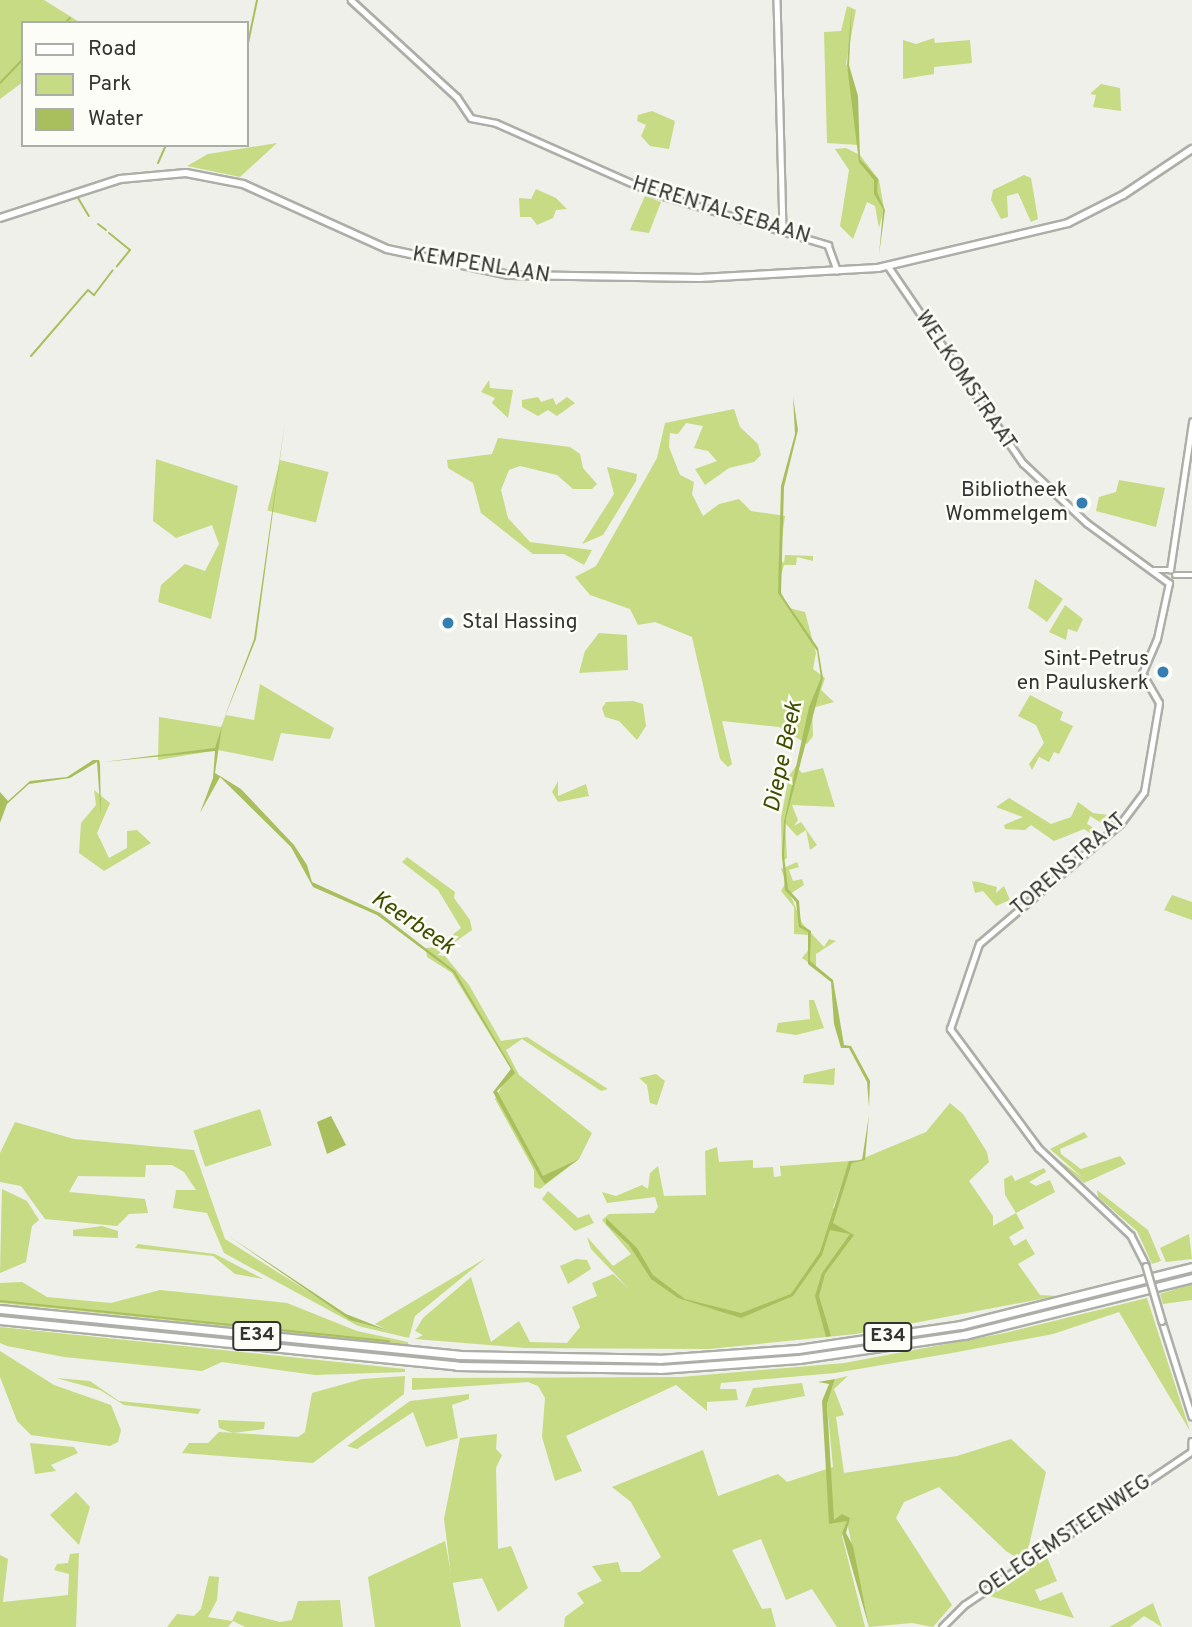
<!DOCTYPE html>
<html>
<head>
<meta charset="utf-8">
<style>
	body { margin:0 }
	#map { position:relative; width:1192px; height:1627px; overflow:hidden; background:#eef0e9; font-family:Overpass,sans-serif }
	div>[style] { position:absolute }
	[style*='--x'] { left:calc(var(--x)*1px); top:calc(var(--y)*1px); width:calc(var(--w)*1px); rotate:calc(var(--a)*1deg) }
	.green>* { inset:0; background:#c6db83; transform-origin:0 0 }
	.water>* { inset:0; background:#a9bf5e }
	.stream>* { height:2px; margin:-1px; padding:0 1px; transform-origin:1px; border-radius:1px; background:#a9bf5e }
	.roads { filter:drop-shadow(2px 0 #acaea7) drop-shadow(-2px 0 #acaea7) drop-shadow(0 2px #acaea7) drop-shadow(0 -2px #acaea7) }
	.minor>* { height:4.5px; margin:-2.25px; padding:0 2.25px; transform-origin:2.25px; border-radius:2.25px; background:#fff }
	.major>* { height:6px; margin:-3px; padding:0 3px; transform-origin:3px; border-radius:3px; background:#fff }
	.highway>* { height:7px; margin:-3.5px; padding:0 3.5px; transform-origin:3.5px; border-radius:3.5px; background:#fff }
	.bridges { filter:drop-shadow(2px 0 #acaea7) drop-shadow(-2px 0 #acaea7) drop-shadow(0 2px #acaea7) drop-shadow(0 -2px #acaea7) }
	.minor-bridge>* { height:4.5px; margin:-2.25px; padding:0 2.25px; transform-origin:2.25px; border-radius:2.25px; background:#fff }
	.dots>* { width:19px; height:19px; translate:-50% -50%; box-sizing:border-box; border:4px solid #fbfdf6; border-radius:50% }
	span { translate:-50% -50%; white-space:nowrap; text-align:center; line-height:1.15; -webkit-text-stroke:5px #fbfdf6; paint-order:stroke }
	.shield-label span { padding:2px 5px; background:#fbfdf6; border:2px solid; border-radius:5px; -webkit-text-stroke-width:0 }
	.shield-label { font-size:19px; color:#333431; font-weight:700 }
	.street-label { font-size:21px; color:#333431 }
	.poi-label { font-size:21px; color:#333431 }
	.right { translate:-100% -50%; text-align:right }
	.left { translate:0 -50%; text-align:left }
	.water-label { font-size:23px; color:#404d00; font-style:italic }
	.legend { position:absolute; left:21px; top:21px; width:228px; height:126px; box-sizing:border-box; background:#fbfdf6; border:2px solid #abada7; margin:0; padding:9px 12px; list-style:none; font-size:21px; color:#333431 }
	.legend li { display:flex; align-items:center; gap:14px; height:35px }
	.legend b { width:35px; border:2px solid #abada7 }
</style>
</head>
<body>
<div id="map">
	<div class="green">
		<i style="clip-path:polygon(0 0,44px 0,81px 23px,23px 23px,23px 82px,0 99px)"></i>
		<i style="clip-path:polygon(847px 6px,856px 10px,846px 63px,855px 96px,858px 145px,827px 143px,824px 32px,841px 31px)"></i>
		<i style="clip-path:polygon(934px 38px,935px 43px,970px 40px,972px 63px,934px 67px,934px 74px,903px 79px,903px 40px,916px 44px)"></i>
		<i style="clip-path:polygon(1101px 84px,1120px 88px,1121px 111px,1093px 107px,1096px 95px,1090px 94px)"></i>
		<i style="clip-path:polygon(652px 111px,675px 121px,669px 149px,650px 146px,641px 136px,646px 125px,637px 121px,638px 115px)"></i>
		<i style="clip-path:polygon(277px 143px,240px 177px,187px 166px,208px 154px)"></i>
		<i style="clip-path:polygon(846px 148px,860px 155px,879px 180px,884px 208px,879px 228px,875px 206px,867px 202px,853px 239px,840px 226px,849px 170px,835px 149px)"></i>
		<i style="clip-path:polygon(1024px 175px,1031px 178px,1038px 219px,1031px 222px,1018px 193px,1007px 196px,1008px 217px,1001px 219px,991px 200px,993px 190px)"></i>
		<i style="clip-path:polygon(536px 189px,556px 198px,567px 209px,556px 210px,553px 218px,537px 225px,531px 217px,520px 217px,519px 198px,531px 199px)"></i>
		<i style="clip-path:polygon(645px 196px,661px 202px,649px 233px,630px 230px)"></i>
		<i style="clip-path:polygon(489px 380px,490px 388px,513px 390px,508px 418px,492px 403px,495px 398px,481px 392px)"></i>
		<i style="clip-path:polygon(538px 397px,541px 402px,553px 398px,556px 405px,567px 397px,575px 403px,557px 416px,548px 410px,538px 416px,522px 407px,522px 400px)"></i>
		<i style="clip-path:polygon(734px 409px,740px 427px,758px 444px,761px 455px,754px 462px,729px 468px,705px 485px,695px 469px,717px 461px,708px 451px,694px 448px,703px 426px,686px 423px,678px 434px,670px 433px,669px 447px,680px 475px,694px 482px,692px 494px,703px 516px,719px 504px,739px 499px,751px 511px,785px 516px,779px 558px,784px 563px,785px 555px,813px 556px,813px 561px,797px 557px,796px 565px,784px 565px,778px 586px,789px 608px,805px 612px,816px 653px,813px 669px,825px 678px,821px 690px,834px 702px,812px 708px,813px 736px,807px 744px,779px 727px,722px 721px,732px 764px,728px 767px,720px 759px,692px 637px,655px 622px,638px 625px,630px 609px,590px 595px,575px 577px,596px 566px,657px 458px,665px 423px)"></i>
		<i style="clip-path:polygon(498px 438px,570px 447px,580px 454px,583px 468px,597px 484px,592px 489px,573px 489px,557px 475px,520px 466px,509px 470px,501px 490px,508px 518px,530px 542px,592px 550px,584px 565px,564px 554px,533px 554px,481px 513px,473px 483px,448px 468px,447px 460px,492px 454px)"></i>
		<i style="clip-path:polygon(156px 459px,238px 486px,211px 619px,158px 602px,161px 585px,185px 564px,205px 571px,219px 544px,212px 525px,176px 538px,153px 521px)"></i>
		<i style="left:280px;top:460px;width:50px;height:52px;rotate:14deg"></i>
		<i style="clip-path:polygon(607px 467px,637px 474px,636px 481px,603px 535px,582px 544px,614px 494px)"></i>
		<i style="clip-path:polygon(1119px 480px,1165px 488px,1156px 527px,1096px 511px,1099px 497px,1116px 492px)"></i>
		<i style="clip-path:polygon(1035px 579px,1063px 599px,1047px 622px,1028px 608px)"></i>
		<i style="clip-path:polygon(1065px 605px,1083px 619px,1077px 632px,1068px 629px,1066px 640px,1049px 632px)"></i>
		<i style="clip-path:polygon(599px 633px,627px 635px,628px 670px,579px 673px,585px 651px)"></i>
		<i style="clip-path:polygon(260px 684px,334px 728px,330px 739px,281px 733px,273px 761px,218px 750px,158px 760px,159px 717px,221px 727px,226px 715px,254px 720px)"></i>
		<i style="clip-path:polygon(1030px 695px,1063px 712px,1060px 720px,1073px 726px,1059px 754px,1054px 752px,1049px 762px,1039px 757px,1032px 770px,1029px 764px,1044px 743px,1036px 725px,1018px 716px)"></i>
		<i style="clip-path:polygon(633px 701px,643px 704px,646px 726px,637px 740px,619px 721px,605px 717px,602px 708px,606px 702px)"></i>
		<i style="clip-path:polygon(796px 766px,802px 773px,823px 768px,835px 807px,792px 805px,798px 820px,794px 826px,801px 822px,817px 845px,810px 850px,806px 830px,797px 836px,785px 823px,787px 858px,782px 861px,781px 818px,789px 776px)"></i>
		<i style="clip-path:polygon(558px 781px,558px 796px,586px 784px,589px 796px,558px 802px,552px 792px)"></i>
		<i style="clip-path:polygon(94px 790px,110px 803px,97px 833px,109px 858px,127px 848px,127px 831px,137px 830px,151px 843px,104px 871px,79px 853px,81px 823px,96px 805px)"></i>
		<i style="clip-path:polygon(1009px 798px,1051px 824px,1071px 817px,1078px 802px,1093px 813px,1108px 815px,1114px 823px,1108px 827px,1090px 816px,1087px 824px,1099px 831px,1099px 839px,1084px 829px,1054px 841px,1031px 825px,1025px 830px,1005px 829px,1004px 825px,1023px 817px,996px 807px)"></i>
		<i style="clip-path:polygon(407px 857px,455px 892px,454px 898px,470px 920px,472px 930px,437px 955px,445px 956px,469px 985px,501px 1041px,527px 1037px,608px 1089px,601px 1091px,522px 1039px,506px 1050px,519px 1075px,592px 1133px,579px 1159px,540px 1189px,534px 1187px,534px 1170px,495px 1099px,511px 1069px,452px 973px,427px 957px,426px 948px,438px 947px,461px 928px,438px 890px,402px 862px)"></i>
		<i style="clip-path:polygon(797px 862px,799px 867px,789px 870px,793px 881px,802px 879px,804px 885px,790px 894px,802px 923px,824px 947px,829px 939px,836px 941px,816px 954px,816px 968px,802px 958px,810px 948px,810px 935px,794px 934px,794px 907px,781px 891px,786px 882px,781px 869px)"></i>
		<i style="clip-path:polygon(979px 882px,997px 887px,996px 893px,1004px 886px,1010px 900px,996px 906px,983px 891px,975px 893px,972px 881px)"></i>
		<i style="clip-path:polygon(1172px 895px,1192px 902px,1192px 920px,1164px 910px)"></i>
		<i style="clip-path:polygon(809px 1000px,814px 1000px,824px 1028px,796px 1035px,776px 1032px,778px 1023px,810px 1019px)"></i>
		<i style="clip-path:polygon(835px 1068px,834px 1085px,803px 1083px,804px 1075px)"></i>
		<i style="clip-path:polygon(656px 1074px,665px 1081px,657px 1105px,650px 1103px,647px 1085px,639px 1078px)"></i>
		<i style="clip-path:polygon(950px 1103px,963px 1114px,987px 1152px,989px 1162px,969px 1181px,993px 1216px,993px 1226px,1016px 1213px,1005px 1195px,1004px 1179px,1012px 1175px,1015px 1181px,1044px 1168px,1046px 1172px,1029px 1182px,1036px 1186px,1050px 1180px,1055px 1192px,1016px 1213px,1024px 1228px,1009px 1237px,1014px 1246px,1026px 1239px,1035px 1254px,1018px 1264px,1040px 1295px,1057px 1296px,856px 1334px,709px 1349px,525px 1348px,415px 1339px,423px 1335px,415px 1331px,423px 1318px,471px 1277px,491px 1342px,519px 1321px,530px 1342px,567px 1343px,580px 1327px,572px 1307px,597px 1296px,592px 1283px,613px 1274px,629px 1289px,591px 1249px,587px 1237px,613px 1266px,631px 1254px,602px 1220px,609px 1214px,654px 1213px,658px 1207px,655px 1197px,607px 1203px,602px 1192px,616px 1196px,642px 1185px,648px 1189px,650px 1173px,658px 1166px,664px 1196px,706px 1195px,705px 1151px,717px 1147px,719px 1162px,753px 1160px,753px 1168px,773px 1167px,774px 1177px,781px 1176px,780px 1166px,850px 1161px,833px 1208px,837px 1209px,852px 1163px,926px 1132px)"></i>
		<i style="left:260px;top:1109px;width:38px;height:70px;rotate:72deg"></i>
		<i style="clip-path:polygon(15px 1122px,74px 1139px,194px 1150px,225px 1239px,357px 1322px,391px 1332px,375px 1324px,486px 1258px,415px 1316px,409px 1338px,358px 1326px,224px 1253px,207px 1213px,173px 1208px,176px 1190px,196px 1190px,184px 1172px,172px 1165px,146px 1165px,145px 1177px,78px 1176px,69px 1192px,145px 1199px,148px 1213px,129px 1214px,117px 1226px,45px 1219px,21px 1186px,0 1182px,0 1153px)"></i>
		<i style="clip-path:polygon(1084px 1132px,1088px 1137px,1060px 1149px,1061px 1154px,1081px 1169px,1120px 1156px,1126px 1164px,1084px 1183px,1045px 1150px,1083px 1178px,1050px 1149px)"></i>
		<i style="clip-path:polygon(2px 1189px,27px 1201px,39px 1220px,32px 1226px,26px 1262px,0 1273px)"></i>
		<i style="clip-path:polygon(1097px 1190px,1148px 1230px,1161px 1261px,1152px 1264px,1137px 1231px,1098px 1197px)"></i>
		<i style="clip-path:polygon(548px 1191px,578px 1218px,589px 1214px,594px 1223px,575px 1231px,542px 1199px)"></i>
		<i style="clip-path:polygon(102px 1226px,118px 1231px,118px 1238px,73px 1236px,73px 1230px)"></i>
		<i style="clip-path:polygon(1189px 1234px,1192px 1259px,1166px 1262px,1160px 1248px)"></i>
		<i style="clip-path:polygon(138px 1244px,215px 1254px,263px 1279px,235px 1274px,213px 1256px,135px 1248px)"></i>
		<i style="clip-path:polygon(576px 1259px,587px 1260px,591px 1269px,568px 1284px,560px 1266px)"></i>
		<i style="clip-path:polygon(22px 1282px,47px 1297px,111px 1303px,160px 1290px,287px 1303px,357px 1331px,408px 1342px,408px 1345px,0 1303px,0 1283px)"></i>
		<i style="clip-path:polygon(1192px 1284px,1192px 1300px,1163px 1304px,1160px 1294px)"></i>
		<i style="clip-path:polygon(1147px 1298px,1190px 1431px,1119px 1312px,1053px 1334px,952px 1353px,835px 1373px,721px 1383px,720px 1389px,736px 1389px,738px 1400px,707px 1402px,707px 1411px,676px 1385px,566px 1436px,582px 1471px,555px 1481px,542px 1437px,545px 1398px,538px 1386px,528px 1382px,412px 1390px,412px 1378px,681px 1377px,844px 1363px,1005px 1333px)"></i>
		<i style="clip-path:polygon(0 1327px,405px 1369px,405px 1372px,315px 1375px,222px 1362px,202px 1371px,64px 1357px,7px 1346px,0 1343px)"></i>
		<i style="clip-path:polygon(0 1351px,54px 1385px,111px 1405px,121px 1430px,118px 1442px,110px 1446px,31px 1435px,17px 1421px,0 1377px)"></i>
		<i style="clip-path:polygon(405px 1376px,404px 1394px,313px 1463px,182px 1453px,189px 1443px,208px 1443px,219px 1432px,298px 1437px,305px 1432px,312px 1393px,362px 1379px)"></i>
		<i style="clip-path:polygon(848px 1376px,834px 1389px,844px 1415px,836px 1417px,844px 1473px,957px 1456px,1011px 1439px,1046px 1472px,1027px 1554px,1019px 1559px,1006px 1551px,939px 1487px,904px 1502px,896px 1518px,952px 1605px,933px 1627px,912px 1623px,869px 1627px,847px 1522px,842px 1536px,865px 1627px,837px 1627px,812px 1589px,786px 1600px,761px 1539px,732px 1550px,762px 1609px,771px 1608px,776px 1627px,564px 1627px,565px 1617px,584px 1603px,577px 1593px,602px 1581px,592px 1566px,618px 1562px,621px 1572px,640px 1572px,661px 1557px,631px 1502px,612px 1487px,703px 1450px,718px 1496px,778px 1474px,787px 1482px,833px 1467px,827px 1404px,835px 1379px)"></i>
		<i style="clip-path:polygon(56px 1378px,90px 1381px,119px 1401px,201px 1409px,198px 1414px,124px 1405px,100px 1390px)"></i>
		<i style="clip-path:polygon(802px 1383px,805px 1396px,745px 1407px,753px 1388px)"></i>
		<i style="clip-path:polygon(469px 1394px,469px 1399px,452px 1405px,458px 1438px,426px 1447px,413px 1412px,357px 1449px,347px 1446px,410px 1401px)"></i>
		<i style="clip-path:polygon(218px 1420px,265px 1422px,264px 1429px,233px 1433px,219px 1428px)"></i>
		<i style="clip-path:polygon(497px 1434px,496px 1449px,502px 1455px,496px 1468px,498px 1549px,511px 1546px,528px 1588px,498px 1612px,482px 1578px,452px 1583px,444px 1519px,460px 1438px)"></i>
		<i style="clip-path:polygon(30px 1443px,74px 1447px,78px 1453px,51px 1465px,56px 1471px,35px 1474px)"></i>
		<i style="clip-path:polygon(76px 1492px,90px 1507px,79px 1545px,50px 1515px)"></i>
		<i style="clip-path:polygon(445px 1541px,461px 1627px,375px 1627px,368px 1577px)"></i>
		<i style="clip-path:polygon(79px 1553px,76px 1627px,0 1627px,0 1555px,8px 1559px,3px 1602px,68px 1595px,69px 1574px,54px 1570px,57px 1564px,68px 1563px,70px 1554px)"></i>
		<i style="clip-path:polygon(1047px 1557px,1057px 1581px,1035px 1590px,1040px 1601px,1062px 1592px,1074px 1618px,989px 1596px)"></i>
		<i style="clip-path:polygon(209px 1576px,219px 1577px,217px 1600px,208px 1617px,232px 1621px,237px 1611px,280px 1622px,292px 1620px,298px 1601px,340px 1600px,343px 1627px,245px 1627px,233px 1621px,228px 1627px,167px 1627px,177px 1614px,194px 1616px,201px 1609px)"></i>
		<i style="clip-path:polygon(1153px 1603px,1162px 1627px,1144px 1616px,1130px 1627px,1109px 1627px)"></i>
	</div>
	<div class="water">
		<i style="clip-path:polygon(852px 4px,849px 65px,858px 96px,860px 159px,878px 179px,877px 192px,885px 210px,879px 255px,883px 209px,874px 194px,874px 180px,859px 162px,847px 65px)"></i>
		<i style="clip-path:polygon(793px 397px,798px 430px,784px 487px,781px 594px,818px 648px,823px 678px,786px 818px,784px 855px,788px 889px,799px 901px,801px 925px,811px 931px,810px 961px,833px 980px,844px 1045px,851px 1046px,870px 1081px,869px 1107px,867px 1082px,849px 1048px,841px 1048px,834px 1024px,831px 982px,808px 964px,808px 932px,799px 927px,796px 902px,785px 890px,782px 855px,784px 822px,809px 707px,821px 678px,817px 651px,778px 593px,781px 486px,795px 434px)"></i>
		<i style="clip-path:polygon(285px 421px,256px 639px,222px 724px,254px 639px)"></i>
		<i style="clip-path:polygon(222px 726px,215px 773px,241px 789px,294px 845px,307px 865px,312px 882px,380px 913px,455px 971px,515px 1073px,497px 1091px,543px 1176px,579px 1159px,545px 1184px,540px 1177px,493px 1092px,511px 1069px,453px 972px,377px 915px,313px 887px,291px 847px,220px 777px,200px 813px,213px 778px,215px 751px,103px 762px,215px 748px)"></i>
		<i style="clip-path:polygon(93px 760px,99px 760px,100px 764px,101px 817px,97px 762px,70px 778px,29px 784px,7px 804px,0 823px,0 792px,8px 801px,30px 781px,67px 777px)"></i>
		<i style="clip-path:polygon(869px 1115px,865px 1160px,852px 1163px,833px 1223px,854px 1235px,825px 1274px,819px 1296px,831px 1336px,826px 1337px,815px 1296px,822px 1273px,850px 1234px,830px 1230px,822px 1255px,793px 1296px,741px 1318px,678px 1298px,651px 1279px,629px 1245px,606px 1224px,606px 1218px,637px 1248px,653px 1275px,685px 1299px,741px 1313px,791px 1294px,820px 1252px,849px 1161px,862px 1160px)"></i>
		<i style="clip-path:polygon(331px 1116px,346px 1145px,327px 1154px,317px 1122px)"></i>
		<i style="clip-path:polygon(227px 1235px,346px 1314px,392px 1332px,350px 1320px)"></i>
		<i style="clip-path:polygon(835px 1379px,827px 1404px,834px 1520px,842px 1514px,850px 1518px,846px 1533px,853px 1546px,869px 1627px,842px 1533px,847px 1521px,829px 1524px,822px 1401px,829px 1384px,818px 1382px)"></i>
	</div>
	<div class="stream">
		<i style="--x:65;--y:23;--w:7;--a:-45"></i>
		<i style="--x:247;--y:48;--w:49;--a:-78.2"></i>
		<i style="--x:0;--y:83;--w:33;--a:-46"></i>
		<i style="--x:158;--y:163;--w:20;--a:-66"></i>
		<i style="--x:78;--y:198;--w:21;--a:59"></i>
		<i style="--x:98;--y:224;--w:10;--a:37"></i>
		<i style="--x:109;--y:233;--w:27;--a:39"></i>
		<i style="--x:130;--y:250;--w:21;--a:129"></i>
		<i style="--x:31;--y:356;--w:87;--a:-49.2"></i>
		<i style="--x:88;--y:290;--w:8;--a:40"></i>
		<i style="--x:94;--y:295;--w:31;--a:-53"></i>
		<i style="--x:0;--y:1301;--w:391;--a:5.9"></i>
	</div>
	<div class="roads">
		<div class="minor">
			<i style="--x:351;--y:0;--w:144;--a:42.5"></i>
			<i style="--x:457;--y:97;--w:25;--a:56"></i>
			<i style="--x:471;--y:118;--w:25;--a:11"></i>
			<i style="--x:496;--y:123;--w:173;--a:23.9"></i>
			<i style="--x:654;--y:193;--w:182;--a:16.6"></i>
			<i style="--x:828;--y:245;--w:27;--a:70"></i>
			<i style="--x:777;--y:0;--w:232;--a:88.5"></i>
			<i style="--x:888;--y:266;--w:239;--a:55.6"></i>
			<i style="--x:1023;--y:463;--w:88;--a:43.2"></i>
			<i style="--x:1087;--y:523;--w:102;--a:36.2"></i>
			<i style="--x:1154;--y:570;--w:16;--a:0"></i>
			<i style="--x:1170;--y:570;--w:150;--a:-81.5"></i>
			<i style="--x:1175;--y:575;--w:17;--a:0"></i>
			<i style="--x:1146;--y:1266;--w:34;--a:-117"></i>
			<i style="--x:1131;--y:1236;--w:128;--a:-136.6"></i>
			<i style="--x:1038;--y:1148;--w:148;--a:-126.5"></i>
			<i style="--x:950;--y:1029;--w:90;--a:-71.2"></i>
			<i style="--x:979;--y:944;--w:185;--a:-40.4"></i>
			<i style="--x:1120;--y:824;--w:40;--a:-53"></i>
			<i style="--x:1144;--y:792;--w:90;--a:-80.4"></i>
			<i style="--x:1159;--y:703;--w:34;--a:-120"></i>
			<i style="--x:1142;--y:674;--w:38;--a:-67"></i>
			<i style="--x:1157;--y:639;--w:57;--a:-77.9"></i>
			<i style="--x:1162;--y:1321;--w:100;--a:72.5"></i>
			<i style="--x:1192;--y:1441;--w:11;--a:90"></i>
			<i style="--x:942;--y:1627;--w:31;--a:-45"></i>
			<i style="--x:964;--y:1605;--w:275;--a:-34"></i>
		</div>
		<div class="major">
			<i style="--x:0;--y:218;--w:126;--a:-18"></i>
			<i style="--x:120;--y:179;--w:66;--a:-5.2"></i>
			<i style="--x:186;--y:173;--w:58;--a:10.9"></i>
			<i style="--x:243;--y:184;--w:158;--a:24.3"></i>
			<i style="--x:387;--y:249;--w:125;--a:12"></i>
			<i style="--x:509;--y:275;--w:191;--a:0.9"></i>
			<i style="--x:700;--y:278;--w:178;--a:-3.2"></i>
			<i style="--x:878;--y:268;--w:195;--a:-13.3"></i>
			<i style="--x:1068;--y:223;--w:62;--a:-27"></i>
			<i style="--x:1123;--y:195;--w:83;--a:-33.7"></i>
		</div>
		<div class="highway">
			<i style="--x:0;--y:1309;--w:460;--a:5.7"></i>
			<i style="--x:458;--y:1355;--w:201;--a:1.1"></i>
			<i style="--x:659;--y:1359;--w:139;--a:-4.1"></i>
			<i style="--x:798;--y:1349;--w:165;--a:-8.4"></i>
			<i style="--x:961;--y:1325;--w:238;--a:-14.1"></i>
			<i style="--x:0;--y:1320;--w:459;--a:5.7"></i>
			<i style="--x:457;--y:1366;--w:203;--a:0.8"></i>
			<i style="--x:660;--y:1369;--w:139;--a:-4.1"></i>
			<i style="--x:799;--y:1359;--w:167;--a:-8.3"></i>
			<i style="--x:964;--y:1335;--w:235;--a:-14"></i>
		</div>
	</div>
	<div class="bridges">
		<div class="minor-bridge">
			<i style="--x:1146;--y:1266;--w:57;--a:73.8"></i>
		</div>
	</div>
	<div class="dots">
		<i style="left:1082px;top:503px;background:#347eb2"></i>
		<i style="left:448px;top:623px;background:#347eb2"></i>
		<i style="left:1163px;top:672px;background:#347eb2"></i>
	</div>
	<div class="shield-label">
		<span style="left:257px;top:1336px">E34</span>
		<span style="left:888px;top:1337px">E34</span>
	</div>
	<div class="street-label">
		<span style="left:721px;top:211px;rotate:17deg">HERENTALSEBAAN</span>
		<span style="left:481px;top:266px;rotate:9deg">KEMPENLAAN</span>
		<span style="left:965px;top:381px;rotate:56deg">WELKOMSTRAAT</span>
		<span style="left:1069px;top:865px;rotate:-41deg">TORENSTRAAT</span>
		<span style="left:1065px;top:1537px;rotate:-34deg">OELEGEMSTEENWEG</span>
	</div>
	<div class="poi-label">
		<span class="right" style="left:1068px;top:503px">Bibliotheek<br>Wommelgem</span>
		<span class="left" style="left:462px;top:623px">Stal Hassing</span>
		<span class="right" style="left:1149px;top:672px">Sint-Petrus<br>en Pauluskerk</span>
	</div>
	<div class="water-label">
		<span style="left:785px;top:757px;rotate:-78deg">Diepe Beek</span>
		<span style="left:412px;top:924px;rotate:34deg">Keerbeek</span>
	</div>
	<ul class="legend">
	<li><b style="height:9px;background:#fff"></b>Road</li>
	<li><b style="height:19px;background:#c6db83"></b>Park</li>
	<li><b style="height:19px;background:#a9bf5e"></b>Water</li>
	</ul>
</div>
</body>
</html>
